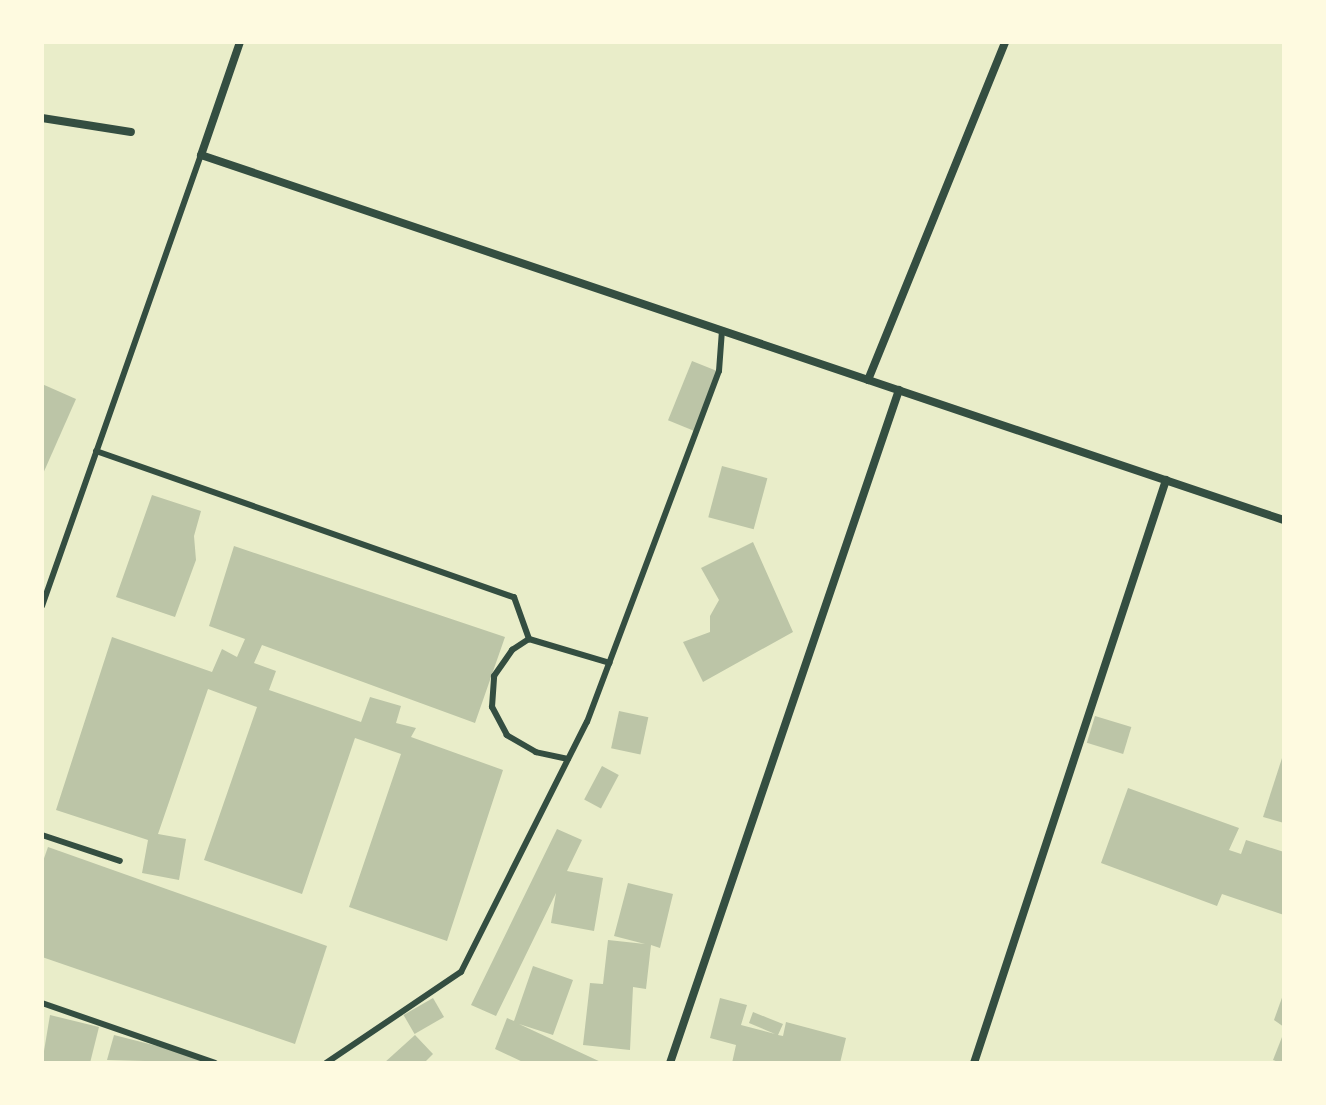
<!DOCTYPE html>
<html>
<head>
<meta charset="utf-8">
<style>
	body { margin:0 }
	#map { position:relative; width:1326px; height:1105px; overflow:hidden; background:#e9edc9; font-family:Helvetica,sans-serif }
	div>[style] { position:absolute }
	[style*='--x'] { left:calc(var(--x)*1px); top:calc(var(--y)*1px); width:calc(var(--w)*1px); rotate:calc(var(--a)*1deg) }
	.building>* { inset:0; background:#bcc5a7; transform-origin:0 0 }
	.service>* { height:6px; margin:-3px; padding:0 3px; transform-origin:3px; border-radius:3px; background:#344e41 }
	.minor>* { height:8px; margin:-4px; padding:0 4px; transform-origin:4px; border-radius:4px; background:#344e41 }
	span { translate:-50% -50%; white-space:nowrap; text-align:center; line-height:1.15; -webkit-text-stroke:6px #fefae0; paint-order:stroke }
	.frame { position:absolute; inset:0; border:44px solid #fefae0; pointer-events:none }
</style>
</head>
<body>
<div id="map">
	<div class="building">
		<i style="left:692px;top:361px;width:31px;height:64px;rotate:22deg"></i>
		<i style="clip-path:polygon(42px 384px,76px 399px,42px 476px)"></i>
		<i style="left:722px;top:466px;width:47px;height:53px;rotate:15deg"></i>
		<i style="clip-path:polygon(152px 495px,201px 511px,194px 536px,196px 560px,175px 617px,116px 597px)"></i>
		<i style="clip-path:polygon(753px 542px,793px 632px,703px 682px,683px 642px,710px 632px,710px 616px,719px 600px,701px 568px)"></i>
		<i style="clip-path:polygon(234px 546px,505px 637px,475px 723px,262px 645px,254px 663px,276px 671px,269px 690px,361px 722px,370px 697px,401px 706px,396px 723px,416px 728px,411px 737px,503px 770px,447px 941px,349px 907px,401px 754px,355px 738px,302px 894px,204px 860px,257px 707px,208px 689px,158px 834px,186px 839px,179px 880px,142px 873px,148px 840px,56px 810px,112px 637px,212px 672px,222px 649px,237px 657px,245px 639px,209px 626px)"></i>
		<i style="left:619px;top:711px;width:30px;height:38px;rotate:12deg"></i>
		<i style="left:1095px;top:716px;width:38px;height:28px;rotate:17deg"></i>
		<i style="clip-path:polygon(1283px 755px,1284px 755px,1284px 823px,1263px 817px)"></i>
		<i style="left:602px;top:766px;width:19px;height:38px;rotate:28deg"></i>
		<i style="clip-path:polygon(1128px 788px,1239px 828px,1229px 850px,1241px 854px,1246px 840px,1284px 852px,1284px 915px,1222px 894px,1217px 906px,1101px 863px)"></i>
		<i style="clip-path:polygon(557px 829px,582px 840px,567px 871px,603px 878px,594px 931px,551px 923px,556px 893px,496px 1016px,471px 1005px)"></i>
		<i style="clip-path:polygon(48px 847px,327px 946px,295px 1044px,42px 957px,42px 864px)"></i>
		<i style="clip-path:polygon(628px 883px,673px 894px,660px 948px,651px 945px,646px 989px,633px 987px,630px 1050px,583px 1045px,590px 983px,603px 984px,608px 940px,645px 944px,614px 936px)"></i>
		<i style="clip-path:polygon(533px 966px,573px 980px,553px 1035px,519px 1024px,603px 1063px,525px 1063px,495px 1049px,507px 1018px,514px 1021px)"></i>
		<i style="clip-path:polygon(1284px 992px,1284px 1027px,1274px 1020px)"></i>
		<i style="left:433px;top:998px;width:22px;height:34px;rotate:60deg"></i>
		<i style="clip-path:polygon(720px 998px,747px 1005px,741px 1025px,775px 1034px,749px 1023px,753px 1012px,783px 1024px,778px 1035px,783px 1036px,786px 1022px,846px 1038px,840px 1063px,732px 1063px,736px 1045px,710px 1038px)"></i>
		<i style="clip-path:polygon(50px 1015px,99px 1027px,90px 1063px,42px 1063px)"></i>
		<i style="clip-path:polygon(1284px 1032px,1284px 1063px,1281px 1063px,1273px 1060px)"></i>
		<i style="clip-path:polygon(114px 1035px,220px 1062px,220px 1063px,107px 1060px)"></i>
		<i style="clip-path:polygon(415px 1035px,433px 1054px,424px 1063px,384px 1063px)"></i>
	</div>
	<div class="service">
		<i style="--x:96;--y:451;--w:443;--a:19.3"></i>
		<i style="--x:514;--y:597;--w:45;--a:70.3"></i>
		<i style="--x:42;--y:606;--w:478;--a:-70.6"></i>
		<i style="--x:568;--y:759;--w:33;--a:-168"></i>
		<i style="--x:536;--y:752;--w:34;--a:-150"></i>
		<i style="--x:507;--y:735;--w:32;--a:-118"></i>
		<i style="--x:492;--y:707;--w:31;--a:-86"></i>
		<i style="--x:494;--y:676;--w:32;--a:-55"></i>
		<i style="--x:512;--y:650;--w:20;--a:-33"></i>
		<i style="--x:529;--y:639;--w:84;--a:16.5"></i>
		<i style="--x:42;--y:835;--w:82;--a:18.4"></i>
		<i style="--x:42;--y:1003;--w:183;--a:19.1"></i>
		<i style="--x:326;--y:1063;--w:163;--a:-34"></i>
		<i style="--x:461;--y:972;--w:280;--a:-63.3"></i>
		<i style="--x:587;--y:722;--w:375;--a:-69.4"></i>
		<i style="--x:719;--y:371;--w:41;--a:-85.8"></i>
	</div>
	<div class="minor">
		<i style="--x:240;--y:42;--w:120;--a:109"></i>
		<i style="--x:201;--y:155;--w:1143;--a:18.63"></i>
		<i style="--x:42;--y:118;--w:90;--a:8.9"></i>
		<i style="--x:868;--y:380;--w:365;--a:-67.9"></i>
		<i style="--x:670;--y:1063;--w:711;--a:-71.21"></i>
		<i style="--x:974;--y:1063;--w:614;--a:-71.77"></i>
	</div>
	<div class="frame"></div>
</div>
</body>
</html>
